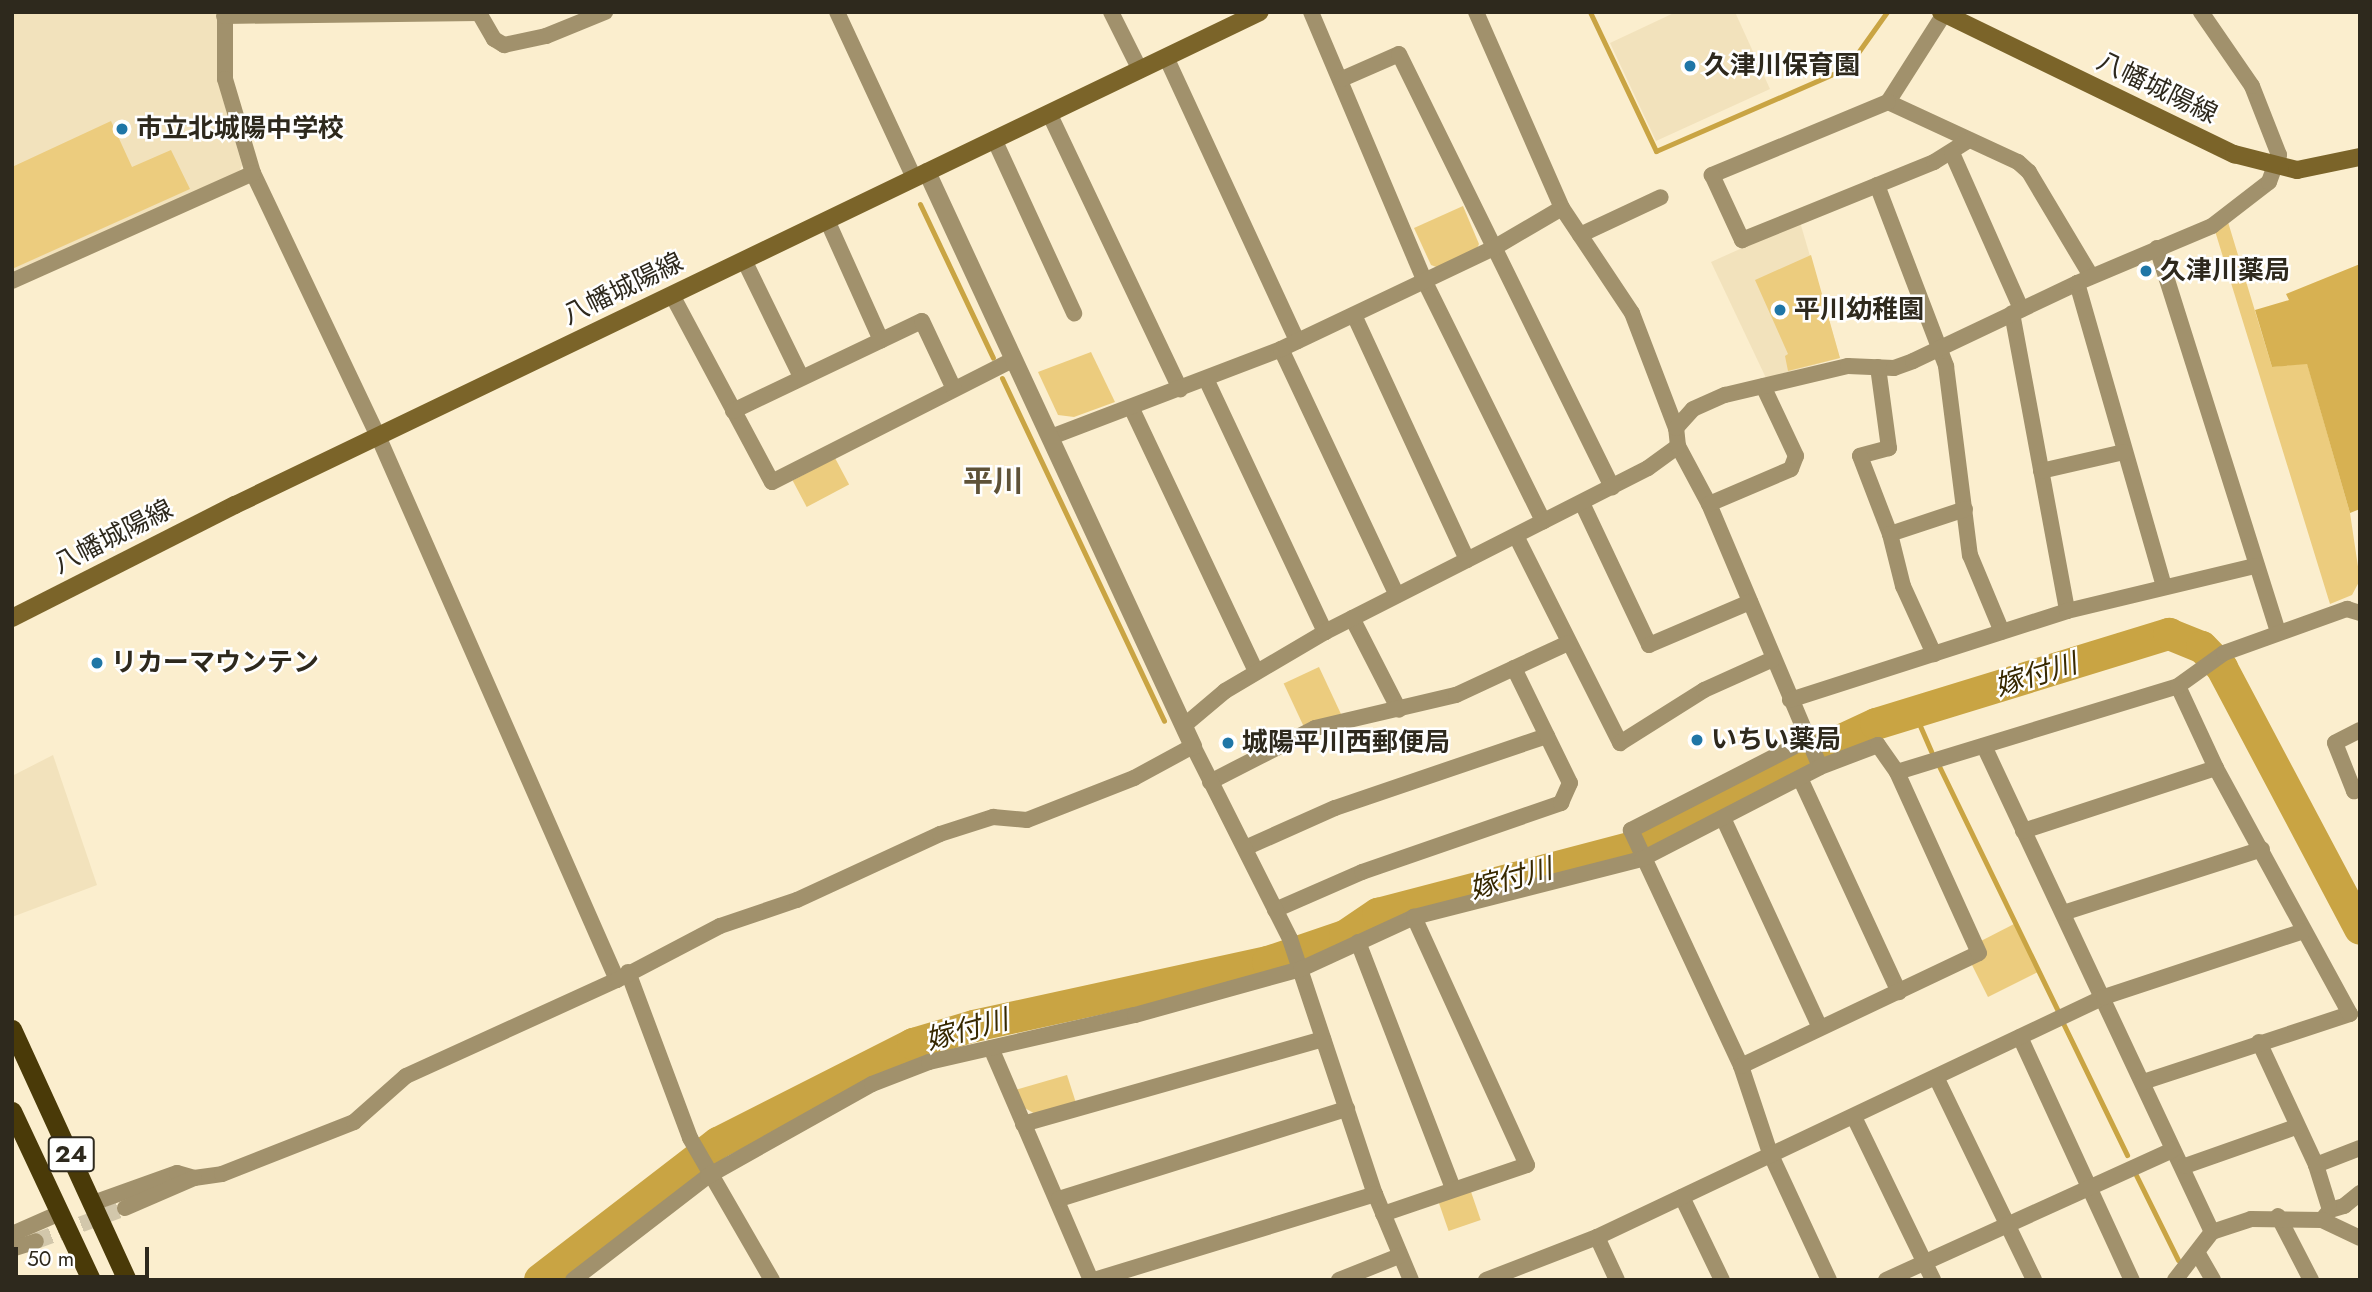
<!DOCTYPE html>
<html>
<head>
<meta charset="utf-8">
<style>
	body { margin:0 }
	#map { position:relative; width:2372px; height:1292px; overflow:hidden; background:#fbeece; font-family:Jost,"Noto Sans JP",sans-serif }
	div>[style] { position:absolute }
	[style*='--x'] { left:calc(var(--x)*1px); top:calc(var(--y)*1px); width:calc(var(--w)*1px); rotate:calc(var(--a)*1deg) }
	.built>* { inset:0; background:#f2e2bc }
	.green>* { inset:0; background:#eccc7e; transform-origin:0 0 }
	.forest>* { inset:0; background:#d7b152 }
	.stream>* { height:5px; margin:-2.5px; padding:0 2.5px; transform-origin:2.5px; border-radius:2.5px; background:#c9a443 }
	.river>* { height:32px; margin:-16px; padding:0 16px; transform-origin:16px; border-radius:16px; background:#c9a443 }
	.minor-tunnel>* { height:16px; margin-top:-8px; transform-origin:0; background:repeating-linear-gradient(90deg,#d2c7ab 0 16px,transparent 0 24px) }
	.minor>* { height:16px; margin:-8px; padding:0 8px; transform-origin:8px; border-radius:8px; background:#a1916c }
	.tertiary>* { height:18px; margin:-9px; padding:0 9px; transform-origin:9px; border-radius:9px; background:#a1916c }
	.secondary>* { height:18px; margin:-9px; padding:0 9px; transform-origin:9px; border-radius:9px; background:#7b6429 }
	.trunk>* { height:19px; margin:-9.5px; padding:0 9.5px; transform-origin:9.5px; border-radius:9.5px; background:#4a3a08 }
	.dots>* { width:19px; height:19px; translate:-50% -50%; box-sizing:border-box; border:4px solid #fff; border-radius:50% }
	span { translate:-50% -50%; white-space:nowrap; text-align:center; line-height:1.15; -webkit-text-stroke:5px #fff; paint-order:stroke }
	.shield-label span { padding:2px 5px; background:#fff; border:2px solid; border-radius:5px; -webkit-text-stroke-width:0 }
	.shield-label { font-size:24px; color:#2e291d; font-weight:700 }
	.poi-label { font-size:26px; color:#2e291d; font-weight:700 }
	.left { translate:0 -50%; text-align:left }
	.street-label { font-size:26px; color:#2e291d }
	.water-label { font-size:28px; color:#372800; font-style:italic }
	.quarter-label { font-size:30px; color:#5e5237; font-weight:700 }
	.frame { position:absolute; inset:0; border:14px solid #2e291d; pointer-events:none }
	.scale { position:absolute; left:14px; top:1247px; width:135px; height:32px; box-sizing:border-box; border:4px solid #2e291d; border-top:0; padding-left:9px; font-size:21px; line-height:24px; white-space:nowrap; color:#2e291d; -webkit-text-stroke:5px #fff; paint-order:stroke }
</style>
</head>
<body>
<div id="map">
	<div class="built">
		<i style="clip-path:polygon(12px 12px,221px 12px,221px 93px,242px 165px,239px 173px,12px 274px)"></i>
		<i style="clip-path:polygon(1676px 12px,1735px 12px,1770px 89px,1656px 141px,1610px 43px)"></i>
		<i style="clip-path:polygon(1800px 222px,1840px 358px,1766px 378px,1711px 262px)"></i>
		<i style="clip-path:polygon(53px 755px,97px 885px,12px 917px,12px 776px)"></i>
	</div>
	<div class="green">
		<i style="clip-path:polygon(111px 121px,132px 167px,171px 150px,190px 189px,12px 269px,12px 167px)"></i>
		<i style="clip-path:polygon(1463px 206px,1479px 244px,1476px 251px,1439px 268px,1431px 265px,1414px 228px)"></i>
		<i style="clip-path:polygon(2228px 222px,2272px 367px,2307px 363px,2350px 513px,2360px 580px,2352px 595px,2330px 604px,2215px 231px)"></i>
		<i style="clip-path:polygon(1811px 255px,1840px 358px,1788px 371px,1785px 356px,1788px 354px,1755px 280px)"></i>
		<i style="clip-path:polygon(1091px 352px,1115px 402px,1074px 417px,1058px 415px,1038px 372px)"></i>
		<i style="left:835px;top:458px;width:30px;height:48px;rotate:62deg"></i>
		<i style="left:1319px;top:667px;width:55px;height:39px;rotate:65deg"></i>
		<i style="clip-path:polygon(2014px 924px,2038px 972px,1988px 997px,1971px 963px,1979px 942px)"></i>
		<i style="clip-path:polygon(1067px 1075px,1076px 1103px,1037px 1115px,1023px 1107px,1015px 1090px)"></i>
		<i style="left:1469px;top:1186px;width:36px;height:34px;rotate:71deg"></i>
	</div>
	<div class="forest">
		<i style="clip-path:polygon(2360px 264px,2360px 509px,2350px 513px,2307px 364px,2272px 367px,2255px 310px,2289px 300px,2286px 294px)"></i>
	</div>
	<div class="stream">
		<i style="--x:1590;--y:12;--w:154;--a:64.6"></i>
		<i style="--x:1656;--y:151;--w:208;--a:-23.5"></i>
		<i style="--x:1847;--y:68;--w:69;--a:-54.5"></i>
		<i style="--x:920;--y:204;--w:170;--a:64.6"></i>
		<i style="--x:1002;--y:378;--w:379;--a:64.7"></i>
		<i style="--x:1914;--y:712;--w:43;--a:66.4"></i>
		<i style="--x:1939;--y:766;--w:272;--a:64.1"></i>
		<i style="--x:2062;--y:1021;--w:149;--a:64.1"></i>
		<i style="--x:2135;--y:1173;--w:97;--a:63.7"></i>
	</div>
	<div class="river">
		<i style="--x:540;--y:1280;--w:225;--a:-37.6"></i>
		<i style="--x:718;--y:1143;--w:219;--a:-26.9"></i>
		<i style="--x:913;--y:1044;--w:64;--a:-16.4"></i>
		<i style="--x:974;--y:1026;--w:301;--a:-12.3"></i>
		<i style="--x:1268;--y:962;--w:81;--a:-18.7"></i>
		<i style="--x:1345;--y:936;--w:40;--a:-34"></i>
		<i style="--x:1378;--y:914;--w:276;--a:-14.7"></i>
		<i style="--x:1645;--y:844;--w:168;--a:-28.9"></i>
		<i style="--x:1792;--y:763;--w:93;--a:-24.9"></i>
		<i style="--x:1876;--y:724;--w:307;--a:-17.1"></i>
		<i style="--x:2169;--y:634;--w:35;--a:22"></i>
		<i style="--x:2202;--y:647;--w:29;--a:46"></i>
		<i style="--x:2222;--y:668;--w:295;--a:62.1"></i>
	</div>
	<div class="minor-tunnel">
		<i style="--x:36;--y:1241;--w:95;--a:-20.3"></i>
	</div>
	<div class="minor">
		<i style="--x:225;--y:12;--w:67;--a:90"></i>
		<i style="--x:225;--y:79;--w:98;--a:73.4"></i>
		<i style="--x:253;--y:173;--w:291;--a:64.6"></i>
		<i style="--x:378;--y:436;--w:594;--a:66.28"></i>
		<i style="--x:837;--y:12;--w:183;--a:65.1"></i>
		<i style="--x:1111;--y:12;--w:65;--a:63.4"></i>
		<i style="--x:1311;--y:12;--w:293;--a:67.1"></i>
		<i style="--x:1425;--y:282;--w:267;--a:63.7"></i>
		<i style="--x:1476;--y:12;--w:214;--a:66.3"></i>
		<i style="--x:1944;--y:14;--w:104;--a:122.5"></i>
		<i style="--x:1888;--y:102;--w:143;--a:24.8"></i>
		<i style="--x:2018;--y:162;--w:15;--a:42"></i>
		<i style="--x:2029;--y:172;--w:121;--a:59.2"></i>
		<i style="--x:224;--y:16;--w:255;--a:-0.7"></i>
		<i style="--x:479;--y:13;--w:30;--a:60"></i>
		<i style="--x:494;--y:39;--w:12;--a:31"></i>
		<i style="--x:504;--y:45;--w:43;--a:-12.1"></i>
		<i style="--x:546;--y:36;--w:64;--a:-22.1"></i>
		<i style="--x:1166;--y:57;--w:313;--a:65.2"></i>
		<i style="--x:1342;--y:79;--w:62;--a:-23.7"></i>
		<i style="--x:1399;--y:54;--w:483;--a:63.8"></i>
		<i style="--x:1888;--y:102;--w:191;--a:157.5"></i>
		<i style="--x:1712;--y:175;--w:72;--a:65.2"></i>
		<i style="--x:1742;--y:240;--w:207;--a:-22.1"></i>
		<i style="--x:1934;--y:162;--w:41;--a:-32.2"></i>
		<i style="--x:1049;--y:113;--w:306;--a:64.6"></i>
		<i style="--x:994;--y:139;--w:192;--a:65.3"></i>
		<i style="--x:1952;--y:153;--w:171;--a:66.1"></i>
		<i style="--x:1877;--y:185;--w:194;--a:69.1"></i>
		<i style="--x:1946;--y:366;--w:191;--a:82.8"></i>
		<i style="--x:1970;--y:555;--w:83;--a:67.4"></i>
		<i style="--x:827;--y:220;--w:132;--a:65.8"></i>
		<i style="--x:1580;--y:235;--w:89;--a:-25.1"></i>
		<i style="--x:2157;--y:248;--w:403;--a:72.5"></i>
		<i style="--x:744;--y:260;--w:130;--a:64"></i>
		<i style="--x:12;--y:281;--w:264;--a:-24.1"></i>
		<i style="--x:2077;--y:283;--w:315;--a:74"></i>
		<i style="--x:672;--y:295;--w:212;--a:61.9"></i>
		<i style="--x:772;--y:482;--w:271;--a:-26.9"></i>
		<i style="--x:2012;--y:313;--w:303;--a:79.5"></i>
		<i style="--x:1354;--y:315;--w:270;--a:65.2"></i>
		<i style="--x:1281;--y:349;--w:272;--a:64.8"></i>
		<i style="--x:1878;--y:367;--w:82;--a:82.3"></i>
		<i style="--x:1889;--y:448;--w:30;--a:165"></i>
		<i style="--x:1860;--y:456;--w:84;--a:69"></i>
		<i style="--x:1890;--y:534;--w:79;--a:-18.4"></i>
		<i style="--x:1206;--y:379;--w:280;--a:64.8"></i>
		<i style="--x:1131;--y:407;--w:293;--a:64.7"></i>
		<i style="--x:733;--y:411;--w:209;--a:-25.5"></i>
		<i style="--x:922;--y:321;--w:75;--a:64.8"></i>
		<i style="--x:1051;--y:437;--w:246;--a:-20.9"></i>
		<i style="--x:1281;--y:349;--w:233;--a:-25.4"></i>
		<i style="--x:1492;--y:249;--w:81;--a:-30.4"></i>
		<i style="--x:1562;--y:208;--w:126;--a:56.3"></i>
		<i style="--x:1632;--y:313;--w:123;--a:69.1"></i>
		<i style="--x:1678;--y:446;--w:66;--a:61.9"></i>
		<i style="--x:1709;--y:504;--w:285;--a:67.1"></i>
		<i style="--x:2041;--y:471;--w:85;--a:-12.9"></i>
		<i style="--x:1582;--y:503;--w:157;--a:64.7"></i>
		<i style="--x:1649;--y:645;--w:110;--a:-23.1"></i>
		<i style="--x:1709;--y:504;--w:89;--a:-23.1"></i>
		<i style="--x:1791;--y:469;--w:14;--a:-69"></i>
		<i style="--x:1796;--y:456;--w:77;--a:-115.2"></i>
		<i style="--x:1890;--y:534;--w:54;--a:76"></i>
		<i style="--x:1903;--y:586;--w:75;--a:65.5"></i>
		<i style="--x:1516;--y:536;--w:232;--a:63.3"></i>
		<i style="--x:1620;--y:743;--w:99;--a:-32.2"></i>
		<i style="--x:1704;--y:690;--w:76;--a:-24.2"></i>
		<i style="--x:1352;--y:618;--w:103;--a:62.9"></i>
		<i style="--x:1790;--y:700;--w:291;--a:-17.8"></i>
		<i style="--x:2067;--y:611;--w:193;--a:-13.5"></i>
		<i style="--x:1186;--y:724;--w:51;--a:-40.2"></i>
		<i style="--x:1225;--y:691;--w:116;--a:-30.5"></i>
		<i style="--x:1325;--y:632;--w:362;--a:-26.9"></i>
		<i style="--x:1648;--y:468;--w:37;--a:-36"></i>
		<i style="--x:1678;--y:446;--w:18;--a:-96"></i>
		<i style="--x:1676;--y:428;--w:25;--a:-48"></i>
		<i style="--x:1693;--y:409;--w:35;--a:-24"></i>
		<i style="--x:1725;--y:395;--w:126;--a:-13.3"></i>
		<i style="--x:1848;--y:366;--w:46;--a:2.5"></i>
		<i style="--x:1894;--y:368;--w:20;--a:-20"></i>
		<i style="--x:1913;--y:361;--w:182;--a:-25.4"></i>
		<i style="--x:2077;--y:283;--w:147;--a:-22.9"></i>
		<i style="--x:2212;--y:226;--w:72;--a:-37.7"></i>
		<i style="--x:2269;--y:182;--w:29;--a:-70"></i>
		<i style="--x:2279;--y:155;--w:74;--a:-111.4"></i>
		<i style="--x:2252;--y:86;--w:90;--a:-124.6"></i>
		<i style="--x:2360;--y:730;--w:28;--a:153"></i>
		<i style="--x:2335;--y:743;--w:52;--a:68.4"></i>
		<i style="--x:2354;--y:791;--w:6;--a:-18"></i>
		<i style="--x:1807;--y:740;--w:198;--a:152.9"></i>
		<i style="--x:1631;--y:830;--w:260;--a:65"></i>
		<i style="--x:1741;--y:1066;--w:92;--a:71.6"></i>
		<i style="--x:1770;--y:1153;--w:140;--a:65.1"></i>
		<i style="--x:1984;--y:746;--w:537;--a:64.87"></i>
		<i style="--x:1800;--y:778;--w:236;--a:65.2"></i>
		<i style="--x:1210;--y:782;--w:118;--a:-27.2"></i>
		<i style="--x:1315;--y:728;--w:145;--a:-13.2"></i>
		<i style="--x:1456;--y:695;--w:123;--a:-24.9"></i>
		<i style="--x:1724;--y:820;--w:227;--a:65.2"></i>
		<i style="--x:2023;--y:831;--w:203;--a:-18.1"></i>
		<i style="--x:1245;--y:848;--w:98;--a:-24"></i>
		<i style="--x:1335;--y:808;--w:224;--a:-18.8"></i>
		<i style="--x:1275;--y:910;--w:95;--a:-23.6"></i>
		<i style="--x:1362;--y:872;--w:211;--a:-19.1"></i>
		<i style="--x:1561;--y:803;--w:22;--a:-66"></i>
		<i style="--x:1570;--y:783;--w:128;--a:-116"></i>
		<i style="--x:2063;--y:913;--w:209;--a:-17.8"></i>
		<i style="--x:1358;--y:942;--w:264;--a:68.9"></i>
		<i style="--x:628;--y:972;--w:177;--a:69.5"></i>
		<i style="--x:690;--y:1138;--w:164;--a:60"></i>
		<i style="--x:2020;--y:1037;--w:268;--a:65.3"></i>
		<i style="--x:2259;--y:1042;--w:136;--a:65.1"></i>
		<i style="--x:2316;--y:1165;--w:47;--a:72.7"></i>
		<i style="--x:2330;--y:1210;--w:13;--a:129"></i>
		<i style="--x:991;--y:1048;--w:253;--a:66.7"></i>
		<i style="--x:1741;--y:1066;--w:263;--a:-25.4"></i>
		<i style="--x:1979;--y:953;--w:199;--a:-114.4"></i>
		<i style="--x:1936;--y:1077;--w:225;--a:64.2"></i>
		<i style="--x:2143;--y:1082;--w:218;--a:-18.2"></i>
		<i style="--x:2350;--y:1014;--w:280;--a:-118.6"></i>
		<i style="--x:2216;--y:768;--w:90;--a:-114.9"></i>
		<i style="--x:1854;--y:1117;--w:181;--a:64.1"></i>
		<i style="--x:1023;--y:1124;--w:312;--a:-15.8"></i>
		<i style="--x:2316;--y:1165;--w:47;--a:-21.1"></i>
		<i style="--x:2185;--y:1166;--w:118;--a:-19.4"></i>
		<i style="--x:1682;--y:1197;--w:92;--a:64.3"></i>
		<i style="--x:1059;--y:1199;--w:302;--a:-17.4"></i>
		<i style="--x:93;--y:1203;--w:89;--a:-19.7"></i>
		<i style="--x:177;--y:1173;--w:18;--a:16"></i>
		<i style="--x:194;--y:1178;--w:28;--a:-8"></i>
		<i style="--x:222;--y:1174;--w:142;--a:-21.5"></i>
		<i style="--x:354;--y:1122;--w:69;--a:-41.5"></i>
		<i style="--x:406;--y:1076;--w:232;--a:-24.5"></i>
		<i style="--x:617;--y:980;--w:116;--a:-27.7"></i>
		<i style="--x:720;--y:926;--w:81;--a:-18.7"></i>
		<i style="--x:797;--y:900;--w:157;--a:-24.8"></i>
		<i style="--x:940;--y:834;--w:56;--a:-17.8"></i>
		<i style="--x:993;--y:817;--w:34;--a:5"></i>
		<i style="--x:1027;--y:820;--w:115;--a:-21.4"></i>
		<i style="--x:1134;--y:778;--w:67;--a:-28.5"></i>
		<i style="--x:1193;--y:746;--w:216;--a:63.3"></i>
		<i style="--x:1290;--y:939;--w:269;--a:71.6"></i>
		<i style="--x:1375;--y:1194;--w:93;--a:67.3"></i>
		<i style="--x:125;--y:1208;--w:75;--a:-23.5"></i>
		<i style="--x:2330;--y:1210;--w:15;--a:-16"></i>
		<i style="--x:2344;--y:1206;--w:21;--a:-39"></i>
		<i style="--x:1383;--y:1214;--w:152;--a:-18.8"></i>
		<i style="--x:1527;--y:1165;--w:273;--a:-114.5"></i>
		<i style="--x:2278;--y:1216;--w:72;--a:62.7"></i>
		<i style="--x:12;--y:1234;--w:52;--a:-23.6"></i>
		<i style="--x:1597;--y:1237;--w:47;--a:65.1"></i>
		<i style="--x:12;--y:1249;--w:25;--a:-18"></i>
		<i style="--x:2197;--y:1252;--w:32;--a:60"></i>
		<i style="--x:573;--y:1280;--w:170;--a:-37.6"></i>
		<i style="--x:708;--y:1176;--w:188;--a:-29.3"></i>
		<i style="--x:872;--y:1084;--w:61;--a:-21.1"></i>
		<i style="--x:929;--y:1062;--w:211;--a:-12.9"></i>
		<i style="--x:1135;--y:1015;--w:172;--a:-15.5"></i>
		<i style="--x:1301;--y:969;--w:124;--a:-24.7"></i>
		<i style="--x:1414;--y:917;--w:235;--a:-14.3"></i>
		<i style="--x:1642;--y:859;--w:200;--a:-27.3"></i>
		<i style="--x:1820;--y:767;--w:62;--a:-20.8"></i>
		<i style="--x:1878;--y:745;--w:33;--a:55"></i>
		<i style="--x:1897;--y:772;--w:294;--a:-17"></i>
		<i style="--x:2178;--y:686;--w:57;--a:-35.7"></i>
		<i style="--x:2224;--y:653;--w:131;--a:-19.7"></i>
		<i style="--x:2347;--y:609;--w:14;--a:17"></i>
		<i style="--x:1094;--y:1280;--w:294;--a:-17"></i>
		<i style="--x:1339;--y:1280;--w:65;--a:-21.8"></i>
		<i style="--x:1486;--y:1280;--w:119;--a:-21.2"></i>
		<i style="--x:1597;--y:1237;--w:561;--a:-25.33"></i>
		<i style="--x:2104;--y:997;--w:210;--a:-18.3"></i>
		<i style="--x:1886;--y:1280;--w:315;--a:-24.4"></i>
		<i style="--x:2175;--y:1280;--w:61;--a:-52.4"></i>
		<i style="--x:2212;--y:1232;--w:41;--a:-18.4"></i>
		<i style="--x:2251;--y:1219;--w:71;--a:0.8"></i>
		<i style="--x:2322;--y:1220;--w:42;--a:25.3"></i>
	</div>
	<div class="tertiary">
		<i style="--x:927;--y:172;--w:633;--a:65.14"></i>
	</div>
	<div class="secondary">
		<i style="--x:1941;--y:12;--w:326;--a:25.9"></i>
		<i style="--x:2234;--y:154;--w:65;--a:14.3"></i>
		<i style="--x:2297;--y:170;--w:64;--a:-11.7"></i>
		<i style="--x:12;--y:618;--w:250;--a:-26.9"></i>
		<i style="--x:235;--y:505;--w:1137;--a:-25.69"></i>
	</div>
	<div class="trunk">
		<i style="--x:12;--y:1029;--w:276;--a:65.4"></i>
		<i style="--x:12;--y:1111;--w:187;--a:64.9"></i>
	</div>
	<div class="dots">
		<i style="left:1690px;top:66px;background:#1f76a6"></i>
		<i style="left:122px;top:129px;background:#1f76a6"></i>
		<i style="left:2146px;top:271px;background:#1f76a6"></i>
		<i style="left:1780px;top:310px;background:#1f76a6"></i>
		<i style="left:97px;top:663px;background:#1f76a6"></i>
		<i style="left:1697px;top:740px;background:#1f76a6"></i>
		<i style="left:1228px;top:743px;background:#1f76a6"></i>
	</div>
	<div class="shield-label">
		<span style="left:71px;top:1154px">24</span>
	</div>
	<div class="poi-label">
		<span class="left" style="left:1704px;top:66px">久津川保育園</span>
		<span class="left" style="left:136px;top:129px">市立北城陽中学校</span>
		<span class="left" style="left:2160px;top:271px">久津川薬局</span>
		<span class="left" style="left:1794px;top:310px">平川幼稚園</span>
		<span class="left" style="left:111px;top:663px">リカーマウンテン</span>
		<span class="left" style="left:1711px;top:740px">いちい薬局</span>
		<span class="left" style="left:1242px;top:743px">城陽平川西郵便局</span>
	</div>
	<div class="street-label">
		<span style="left:2157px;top:88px;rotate:26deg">八幡城陽線</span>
		<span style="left:623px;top:289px;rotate:-26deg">八幡城陽線</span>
		<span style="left:113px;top:537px;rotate:-27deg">八幡城陽線</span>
	</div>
	<div class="water-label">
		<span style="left:2036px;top:675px;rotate:-17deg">嫁付川</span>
		<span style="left:1511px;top:879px;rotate:-15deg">嫁付川</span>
		<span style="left:967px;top:1030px;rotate:-15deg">嫁付川</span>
	</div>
	<div class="quarter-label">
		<span style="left:993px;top:481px">平川</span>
	</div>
	<div class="frame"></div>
	<div class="scale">50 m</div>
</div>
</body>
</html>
